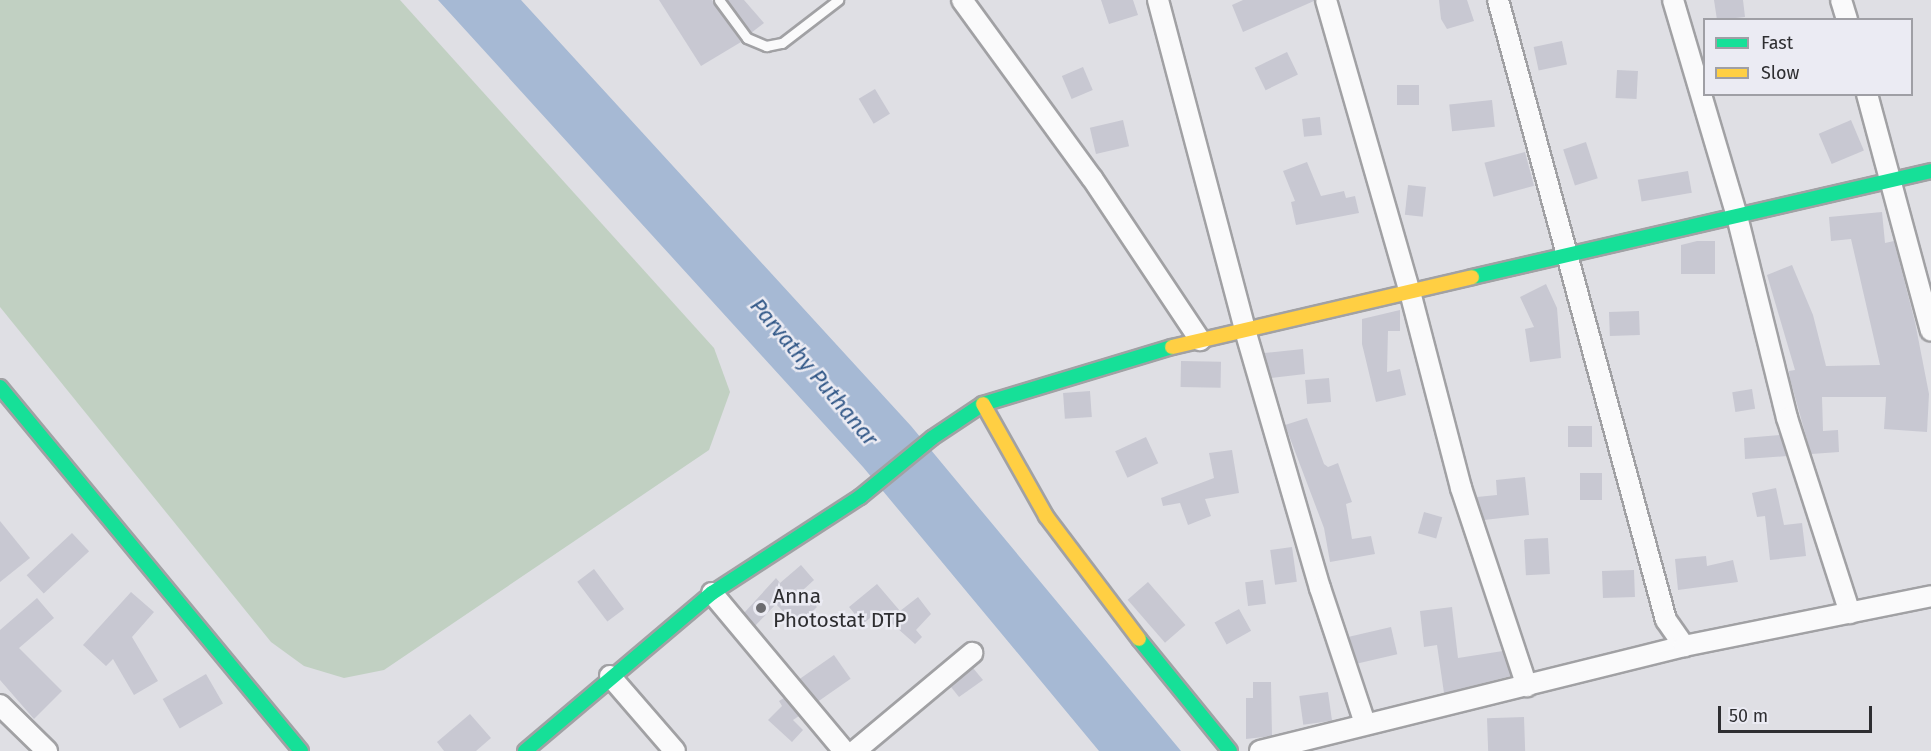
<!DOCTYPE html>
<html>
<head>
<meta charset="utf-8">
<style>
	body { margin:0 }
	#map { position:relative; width:1931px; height:751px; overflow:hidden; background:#dfdfe4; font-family:"Fira Sans",sans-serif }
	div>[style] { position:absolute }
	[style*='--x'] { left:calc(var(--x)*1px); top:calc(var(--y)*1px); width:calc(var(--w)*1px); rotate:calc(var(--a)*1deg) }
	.green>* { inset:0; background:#c1d0c2 }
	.water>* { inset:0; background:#a6b9d4 }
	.building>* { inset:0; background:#c8c8d2; transform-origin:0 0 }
	.roads { filter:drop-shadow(2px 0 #a1a1a4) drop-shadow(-2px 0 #a1a1a4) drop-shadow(0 2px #a1a1a4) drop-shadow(0 -2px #a1a1a4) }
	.lane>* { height:9px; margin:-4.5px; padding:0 4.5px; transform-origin:4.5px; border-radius:4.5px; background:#fafafb }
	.street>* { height:20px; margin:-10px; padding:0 10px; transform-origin:10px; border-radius:10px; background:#fafafb }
	.fast>* { height:14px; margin:-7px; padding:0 7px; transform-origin:7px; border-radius:7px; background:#16e098 }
	.slow>* { height:14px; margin:-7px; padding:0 7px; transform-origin:7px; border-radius:7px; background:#ffcf43 }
	.dots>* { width:16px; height:16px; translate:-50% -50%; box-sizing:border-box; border:3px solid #ebebf3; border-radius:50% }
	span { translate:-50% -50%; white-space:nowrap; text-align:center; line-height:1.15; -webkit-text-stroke:5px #ebebf3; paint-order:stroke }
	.poi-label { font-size:21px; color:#2e2e31 }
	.left { translate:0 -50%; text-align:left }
	.water-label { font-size:22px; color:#315787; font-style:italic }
	.legend { position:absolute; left:1703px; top:18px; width:210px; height:78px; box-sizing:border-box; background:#ebebf3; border:2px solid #9f9fa5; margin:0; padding:8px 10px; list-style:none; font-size:18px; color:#2e2e31 }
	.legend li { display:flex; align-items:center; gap:12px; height:30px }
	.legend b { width:30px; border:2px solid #9f9fa5 }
	.scale { position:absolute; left:1718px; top:706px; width:154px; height:27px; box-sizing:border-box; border:3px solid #2e2e31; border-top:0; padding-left:8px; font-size:18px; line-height:21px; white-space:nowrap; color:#2e2e31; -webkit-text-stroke:4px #ebebf3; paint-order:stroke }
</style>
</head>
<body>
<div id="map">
	<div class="green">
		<i style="clip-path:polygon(0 0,400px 0,714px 348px,730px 392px,709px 450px,384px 670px,344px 678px,304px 666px,271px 642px,0 307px)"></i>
	</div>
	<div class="water">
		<i style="clip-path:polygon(438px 0,521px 0,911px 426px,1181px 751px,1099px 751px,863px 467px)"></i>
	</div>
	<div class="building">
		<i style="clip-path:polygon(659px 0,712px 0,741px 42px,701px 66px)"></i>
		<i style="clip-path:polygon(727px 0,744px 0,764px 23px,751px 33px)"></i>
		<i style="clip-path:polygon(1101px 0,1133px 0,1138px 15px,1109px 24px)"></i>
		<i style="clip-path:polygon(1243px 0,1314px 0,1314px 1px,1243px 32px,1232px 5px)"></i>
		<i style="clip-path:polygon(1439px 0,1467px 0,1474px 21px,1447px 29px,1441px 19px)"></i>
		<i style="clip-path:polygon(1714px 0,1743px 0,1745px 17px,1717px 20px)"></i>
		<i style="left:1562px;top:41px;width:24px;height:29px;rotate:78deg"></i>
		<i style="left:1287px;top:52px;width:25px;height:36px;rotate:64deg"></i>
		<i style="left:1083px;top:67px;width:25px;height:23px;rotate:67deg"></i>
		<i style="left:1617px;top:70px;width:21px;height:28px;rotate:3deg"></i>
		<i style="left:1397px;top:85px;width:22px;height:20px"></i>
		<i style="left:875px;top:89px;width:29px;height:19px;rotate:59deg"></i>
		<i style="left:1492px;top:100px;width:27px;height:43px;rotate:84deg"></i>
		<i style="left:1320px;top:117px;width:18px;height:18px;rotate:84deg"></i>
		<i style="left:1123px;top:120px;width:27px;height:34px;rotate:77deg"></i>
		<i style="left:1851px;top:120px;width:33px;height:35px;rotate:67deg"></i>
		<i style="left:1586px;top:142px;width:38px;height:24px;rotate:72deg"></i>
		<i style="left:1525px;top:152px;width:35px;height:42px;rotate:75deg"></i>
		<i style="clip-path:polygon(1307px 162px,1321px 196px,1344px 191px,1346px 198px,1355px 196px,1359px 213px,1296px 225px,1291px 202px,1295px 201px,1283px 171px)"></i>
		<i style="left:1688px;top:171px;width:22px;height:51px;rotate:80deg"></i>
		<i style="left:1408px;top:185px;width:18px;height:30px;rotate:6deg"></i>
		<i style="clip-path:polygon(1882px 212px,1885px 243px,1894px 241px,1915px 322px,1929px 394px,1927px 432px,1884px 429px,1886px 397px,1822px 397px,1823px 431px,1838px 430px,1839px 452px,1811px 454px,1790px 379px,1789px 371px,1795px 370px,1767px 275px,1792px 265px,1813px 315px,1826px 366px,1880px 365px,1851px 239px,1831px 241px,1829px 217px)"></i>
		<i style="clip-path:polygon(1697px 241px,1715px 241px,1715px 274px,1681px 274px,1681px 245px)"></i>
		<i style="clip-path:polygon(1546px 284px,1557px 308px,1561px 358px,1530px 362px,1525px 329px,1534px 327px,1520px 297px)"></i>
		<i style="clip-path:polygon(1400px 310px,1400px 331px,1388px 331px,1387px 372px,1400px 369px,1406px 395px,1376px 402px,1362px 344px,1362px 319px)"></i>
		<i style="left:1639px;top:311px;width:24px;height:30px;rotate:88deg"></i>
		<i style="clip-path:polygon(1303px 349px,1305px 374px,1271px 378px,1264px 353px)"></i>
		<i style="left:1181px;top:361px;width:40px;height:26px;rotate:1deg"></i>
		<i style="left:1329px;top:378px;width:24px;height:24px;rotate:85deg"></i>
		<i style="left:1752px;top:389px;width:20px;height:20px;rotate:81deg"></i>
		<i style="left:1090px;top:391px;width:26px;height:27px;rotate:86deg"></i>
		<i style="clip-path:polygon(1307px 418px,1324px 464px,1328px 467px,1338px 463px,1352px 502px,1346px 504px,1352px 539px,1371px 536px,1375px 554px,1330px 562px,1324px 528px,1285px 425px)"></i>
		<i style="left:1592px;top:426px;width:21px;height:24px;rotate:90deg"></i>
		<i style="clip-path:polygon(1780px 435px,1787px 456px,1745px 459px,1744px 438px)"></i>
		<i style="left:1146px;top:437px;width:29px;height:34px;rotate:65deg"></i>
		<i style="clip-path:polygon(1232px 450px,1239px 493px,1205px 499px,1211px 516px,1188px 525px,1180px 503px,1163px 506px,1161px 498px,1214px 478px,1209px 453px)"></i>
		<i style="left:1580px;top:473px;width:22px;height:27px"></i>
		<i style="clip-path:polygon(1525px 477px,1529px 515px,1484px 520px,1477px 497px,1497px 495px,1496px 480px)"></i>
		<i style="clip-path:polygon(1776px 488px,1784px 525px,1802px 523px,1806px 556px,1770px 560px,1765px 516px,1757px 517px,1752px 493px)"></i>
		<i style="left:1424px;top:512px;width:19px;height:22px;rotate:16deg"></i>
		<i style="clip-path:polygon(0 521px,30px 558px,0 582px)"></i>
		<i style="left:72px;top:533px;width:25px;height:62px;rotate:47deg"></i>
		<i style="left:1548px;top:538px;width:36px;height:24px;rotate:87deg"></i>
		<i style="left:1292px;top:547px;width:35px;height:22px;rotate:82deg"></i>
		<i style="clip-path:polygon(1706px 556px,1707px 566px,1733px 560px,1738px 582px,1678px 590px,1675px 559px)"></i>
		<i style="clip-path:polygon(801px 565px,814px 580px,803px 590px,817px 607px,797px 626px,776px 604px,755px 626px,744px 613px,776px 578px,780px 583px)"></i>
		<i style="left:594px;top:569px;width:50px;height:21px;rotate:53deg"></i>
		<i style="left:1634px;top:570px;width:27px;height:32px;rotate:88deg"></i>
		<i style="left:1263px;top:580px;width:24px;height:18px;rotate:83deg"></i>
		<i style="left:1148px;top:582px;width:57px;height:27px;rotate:49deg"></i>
		<i style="clip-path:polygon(877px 584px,900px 611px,918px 597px,931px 614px,916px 630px,922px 637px,915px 644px,878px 611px,863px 624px,849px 607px)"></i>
		<i style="clip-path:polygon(131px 592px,154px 612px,132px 637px,158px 681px,134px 695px,113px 659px,106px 666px,83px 645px)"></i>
		<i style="clip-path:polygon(37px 598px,54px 618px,19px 648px,62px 691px,34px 719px,0 680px,0 630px)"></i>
		<i style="clip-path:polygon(1452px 607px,1458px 658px,1503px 651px,1511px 676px,1444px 693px,1437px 645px,1424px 647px,1420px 611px)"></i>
		<i style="left:1239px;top:609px;width:25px;height:28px;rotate:61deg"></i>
		<i style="left:1391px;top:627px;width:28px;height:43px;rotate:77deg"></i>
		<i style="left:834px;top:655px;width:29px;height:42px;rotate:55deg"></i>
		<i style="clip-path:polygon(973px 668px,983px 680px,959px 697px,951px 687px)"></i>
		<i style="left:206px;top:674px;width:34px;height:50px;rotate:60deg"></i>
		<i style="clip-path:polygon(1253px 682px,1271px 682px,1272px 736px,1246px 739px,1246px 698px,1253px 698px)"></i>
		<i style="left:1328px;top:692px;width:29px;height:29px;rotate:82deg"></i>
		<i style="clip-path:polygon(784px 698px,799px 716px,793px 720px,803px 730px,792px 742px,768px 720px,782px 706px,779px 701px)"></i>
		<i style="clip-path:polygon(470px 714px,491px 738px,476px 751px,444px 751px,437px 742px)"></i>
		<i style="left:1524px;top:717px;width:34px;height:37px;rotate:88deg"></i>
	</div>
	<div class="roads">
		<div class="lane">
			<i style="--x:719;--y:0;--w:47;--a:53.6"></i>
			<i style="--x:747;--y:38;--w:21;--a:23"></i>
			<i style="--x:766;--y:46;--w:16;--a:-11"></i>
			<i style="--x:782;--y:43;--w:71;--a:-37.5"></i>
		</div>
		<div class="street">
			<i style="--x:962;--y:0;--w:220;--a:53.9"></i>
			<i style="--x:1092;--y:178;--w:195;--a:56.3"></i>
			<i style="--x:1158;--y:0;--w:341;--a:75.2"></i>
			<i style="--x:1245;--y:330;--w:269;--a:73.8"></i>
			<i style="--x:1320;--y:588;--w:142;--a:71.6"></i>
			<i style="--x:1326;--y:0;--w:304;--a:74"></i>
			<i style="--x:1410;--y:292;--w:203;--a:75.4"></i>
			<i style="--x:1461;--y:488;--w:209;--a:71.6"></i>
			<i style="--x:1498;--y:0;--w:642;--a:74.84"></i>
			<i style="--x:1666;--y:620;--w:32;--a:55"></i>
			<i style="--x:1673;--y:0;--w:225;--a:73.5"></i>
			<i style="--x:1737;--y:216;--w:208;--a:76.1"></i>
			<i style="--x:1787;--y:418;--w:205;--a:72.1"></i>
			<i style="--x:1841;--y:0;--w:21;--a:73"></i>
			<i style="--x:1867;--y:94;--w:245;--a:74.9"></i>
			<i style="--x:712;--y:593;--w:206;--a:50.1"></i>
			<i style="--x:610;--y:676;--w:99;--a:49.1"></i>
			<i style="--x:0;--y:705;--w:66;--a:44.4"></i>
			<i style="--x:855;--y:751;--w:153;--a:-39.9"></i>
			<i style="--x:1260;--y:751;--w:437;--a:-13.9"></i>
			<i style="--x:1684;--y:646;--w:252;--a:-11.4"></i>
		</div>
		<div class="fast">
			<i style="--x:1472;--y:277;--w:471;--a:-13"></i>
			<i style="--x:0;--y:387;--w:472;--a:50.4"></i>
			<i style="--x:1139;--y:639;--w:144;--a:50.9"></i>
			<i style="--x:525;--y:751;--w:245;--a:-40.2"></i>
			<i style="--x:712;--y:593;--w:176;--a:-33"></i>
			<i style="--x:860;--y:497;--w:93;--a:-39.3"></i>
			<i style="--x:932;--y:438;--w:61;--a:-33.7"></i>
			<i style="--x:983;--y:404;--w:197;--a:-16.8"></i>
		</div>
		<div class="slow">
			<i style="--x:1172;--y:347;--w:308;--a:-13.1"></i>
			<i style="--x:983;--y:404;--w:129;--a:60.6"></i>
			<i style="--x:1046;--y:516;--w:154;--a:52.9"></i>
		</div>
	</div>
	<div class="dots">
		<i style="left:761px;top:608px;background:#6c6c70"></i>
	</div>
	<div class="poi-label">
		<span class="left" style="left:773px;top:608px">Anna<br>Photostat DTP</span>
	</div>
	<div class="water-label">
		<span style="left:814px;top:372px;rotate:50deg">Parvathy Puthanar</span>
	</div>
	<ul class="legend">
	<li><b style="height:8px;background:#16e098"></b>Fast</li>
	<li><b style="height:8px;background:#ffcf43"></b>Slow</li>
	</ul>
	<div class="scale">50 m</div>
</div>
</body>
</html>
